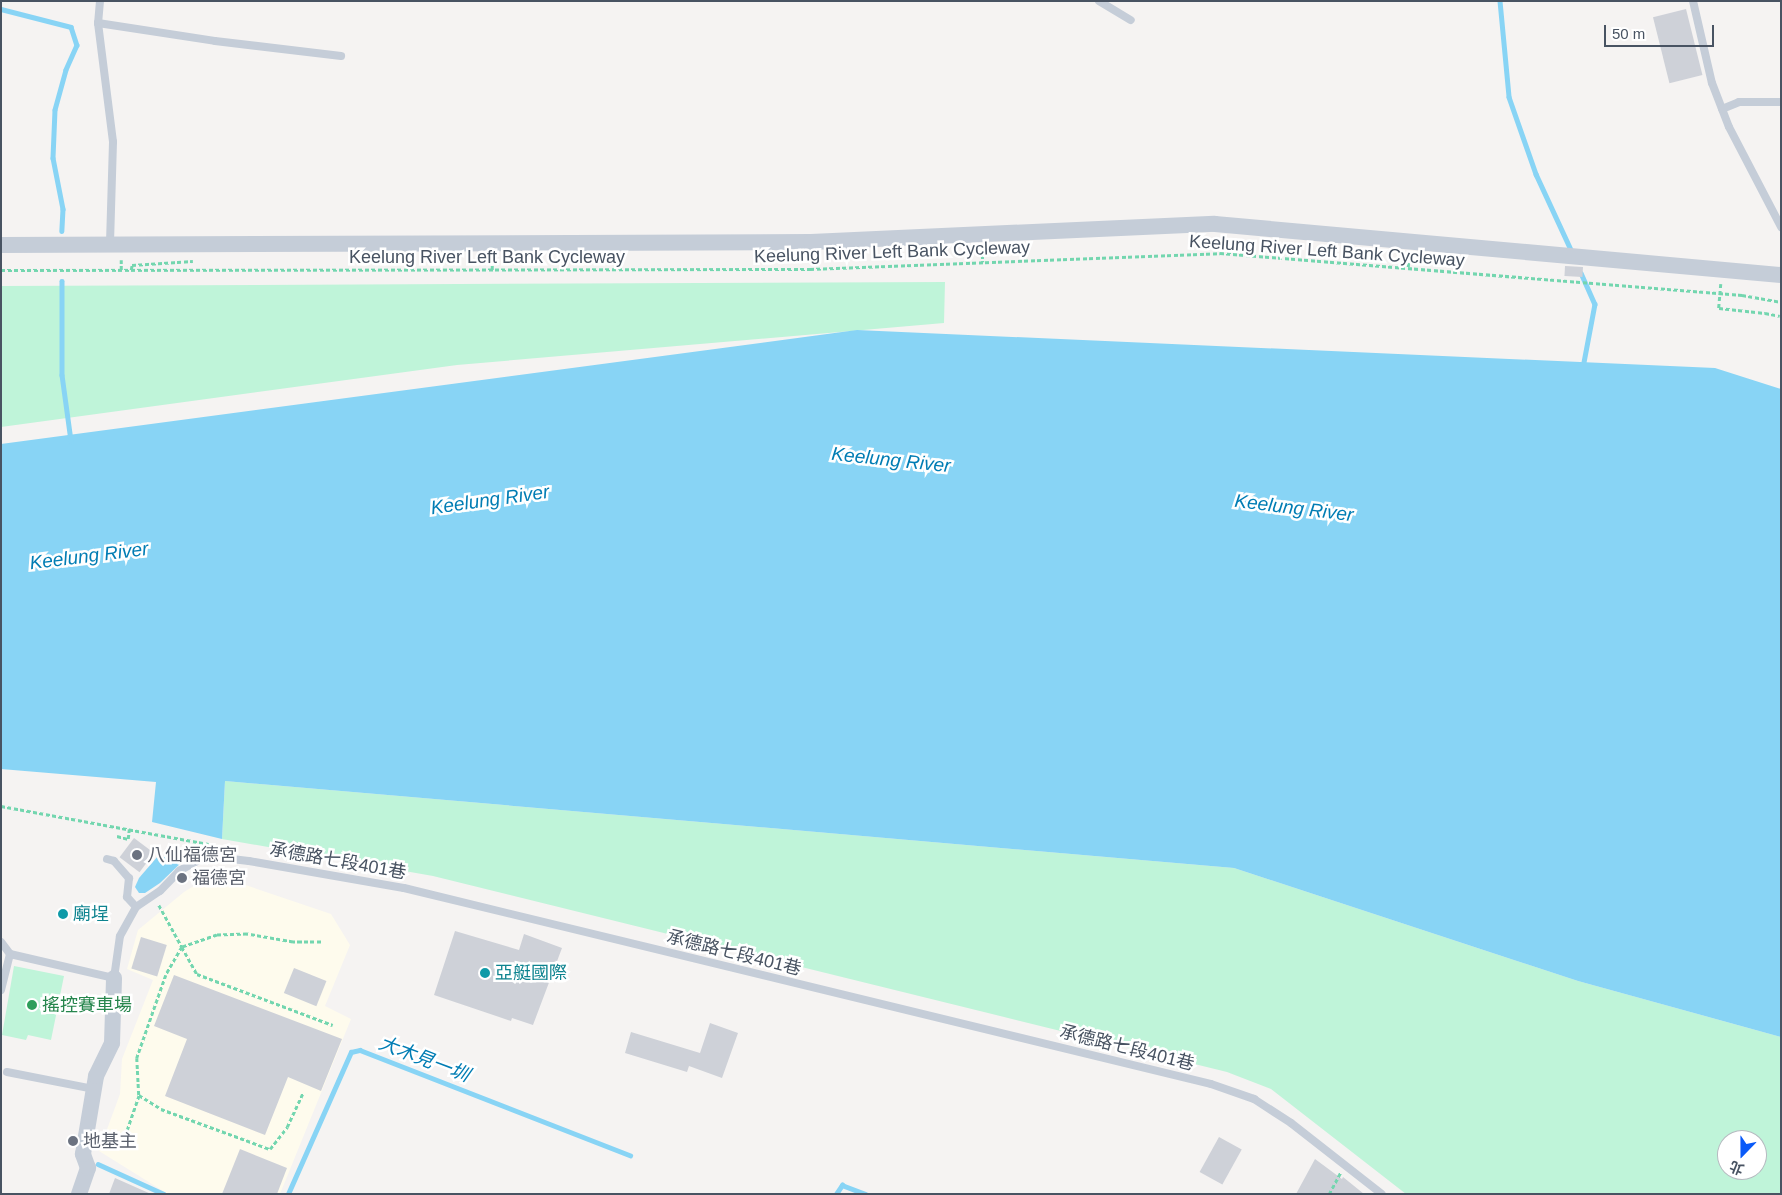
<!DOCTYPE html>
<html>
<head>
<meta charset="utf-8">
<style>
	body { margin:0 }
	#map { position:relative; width:1782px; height:1195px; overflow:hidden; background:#f5f3f2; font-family:Helvetica,"Noto Sans TC",sans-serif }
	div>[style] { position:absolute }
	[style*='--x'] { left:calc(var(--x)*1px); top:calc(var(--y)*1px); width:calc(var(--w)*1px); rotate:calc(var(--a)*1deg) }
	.commercial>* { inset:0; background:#fefbed }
	.green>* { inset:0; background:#bff4d9 }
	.water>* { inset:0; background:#88d4f5 }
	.stream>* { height:4.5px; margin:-2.25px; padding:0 2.25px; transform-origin:2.25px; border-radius:2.25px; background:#88d4f5 }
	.building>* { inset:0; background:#ced1d8; transform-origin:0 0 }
	.path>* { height:2.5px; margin-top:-1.25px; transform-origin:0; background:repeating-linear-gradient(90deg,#73d6af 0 4px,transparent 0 6.5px) }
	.service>* { height:8px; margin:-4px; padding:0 4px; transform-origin:4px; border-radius:4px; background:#c5cdd8 }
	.minor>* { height:16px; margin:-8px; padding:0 8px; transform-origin:8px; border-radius:8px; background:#c5cdd8 }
	.dots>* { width:14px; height:14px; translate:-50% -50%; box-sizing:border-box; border:2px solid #fff; border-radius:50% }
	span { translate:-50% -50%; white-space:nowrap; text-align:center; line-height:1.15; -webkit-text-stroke:5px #fff; paint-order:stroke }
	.street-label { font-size:18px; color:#485362 }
	.worship-label { font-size:18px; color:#5b616d }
	.left { translate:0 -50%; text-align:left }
	.culture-label { font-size:18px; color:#0d838f }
	.leisure-label { font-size:18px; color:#27864d }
	.water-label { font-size:19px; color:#017db4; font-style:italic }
	.frame { position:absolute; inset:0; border:2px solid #485362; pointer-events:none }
	.north { position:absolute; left:1717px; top:1130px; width:50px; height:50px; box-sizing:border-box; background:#fff; border:1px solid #b6bac0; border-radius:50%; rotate:202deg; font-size:14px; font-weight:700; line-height:20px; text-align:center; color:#485362 }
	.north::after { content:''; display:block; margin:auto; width:18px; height:22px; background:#095af8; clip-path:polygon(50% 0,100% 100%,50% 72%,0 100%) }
	.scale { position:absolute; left:1604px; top:25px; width:110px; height:22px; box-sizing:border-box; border:2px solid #485362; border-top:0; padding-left:6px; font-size:15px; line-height:18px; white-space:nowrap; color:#485362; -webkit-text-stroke:4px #fff; paint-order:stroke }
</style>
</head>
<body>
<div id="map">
	<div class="commercial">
		<i style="clip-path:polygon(213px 874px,331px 914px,350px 945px,325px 1006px,351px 1019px,280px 1194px,168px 1194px,99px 1151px,120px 1094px,122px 1059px,153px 980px,127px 969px,138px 930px,184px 892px)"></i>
	</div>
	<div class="green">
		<i style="clip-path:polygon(945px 282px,944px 323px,457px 365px,1px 427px,1px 286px)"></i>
		<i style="clip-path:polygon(evenodd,225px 781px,1234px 868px,1578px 981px,1781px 1037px,1781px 1194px,1406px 1194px,1271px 1089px,1227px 1072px,433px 876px,222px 839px,225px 781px,1727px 1140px,1757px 1140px,1757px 1170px,1727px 1170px,1727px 1140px)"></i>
		<i style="clip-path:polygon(14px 966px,64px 976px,51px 1040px,28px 1035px,26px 1040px,2px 1035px)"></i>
	</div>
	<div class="water">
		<i style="clip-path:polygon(857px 330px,1715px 368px,1781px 389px,1781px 1037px,1578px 981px,1234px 868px,225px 781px,222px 839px,152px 822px,156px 782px,1px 769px,1px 444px)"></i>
		<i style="clip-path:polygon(158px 856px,184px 860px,160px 883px,145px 893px,139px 893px,135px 887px,139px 878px)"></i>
	</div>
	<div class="stream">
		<i style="--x:1500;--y:1;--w:96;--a:84.6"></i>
		<i style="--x:1509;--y:97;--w:82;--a:70.7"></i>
		<i style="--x:1536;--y:174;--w:86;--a:65.2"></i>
		<i style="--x:1;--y:9;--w:72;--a:14.4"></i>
		<i style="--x:71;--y:27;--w:19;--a:72"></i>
		<i style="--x:77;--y:45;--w:27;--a:114"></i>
		<i style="--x:66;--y:70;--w:41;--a:105.4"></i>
		<i style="--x:55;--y:110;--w:48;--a:92.4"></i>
		<i style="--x:53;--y:158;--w:52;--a:78.9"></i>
		<i style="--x:63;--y:209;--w:22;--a:93"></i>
		<i style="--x:1581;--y:273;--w:34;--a:66"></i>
		<i style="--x:1595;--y:304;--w:59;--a:100.7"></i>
		<i style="--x:62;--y:281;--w:94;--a:90"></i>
		<i style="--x:62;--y:375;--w:67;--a:82.2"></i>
		<i style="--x:98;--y:1164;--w:72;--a:24.4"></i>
		<i style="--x:288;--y:1194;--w:155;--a:-66.1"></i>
		<i style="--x:351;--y:1052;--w:9;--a:-13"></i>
		<i style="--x:360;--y:1050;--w:290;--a:21.3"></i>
		<i style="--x:836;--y:1194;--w:11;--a:-56"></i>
		<i style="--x:842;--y:1185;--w:25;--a:21"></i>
	</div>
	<div class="building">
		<i style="left:1686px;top:9px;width:68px;height:34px;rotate:76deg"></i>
		<i style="left:1565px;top:266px;width:18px;height:10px;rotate:3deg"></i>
		<i style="left:134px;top:838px;width:25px;height:24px;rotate:37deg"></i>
		<i style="clip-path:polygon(455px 931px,519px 950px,524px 934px,562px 948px,533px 1025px,512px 1018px,511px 1021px,434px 995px)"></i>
		<i style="left:141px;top:937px;width:27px;height:33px;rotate:17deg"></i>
		<i style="left:294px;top:968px;width:35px;height:27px;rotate:22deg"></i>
		<i style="clip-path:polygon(174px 975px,342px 1039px,321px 1091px,288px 1077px,265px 1135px,165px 1096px,187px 1039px,154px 1026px)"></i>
		<i style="clip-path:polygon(710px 1023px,738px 1033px,722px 1078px,689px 1066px,687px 1072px,625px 1053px,631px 1032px,700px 1053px)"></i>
		<i style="left:1219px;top:1137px;width:26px;height:40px;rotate:29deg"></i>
		<i style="clip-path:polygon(240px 1149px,287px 1168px,277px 1194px,222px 1194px)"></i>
		<i style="clip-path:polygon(1315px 1159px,1342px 1179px,1343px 1177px,1364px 1194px,1296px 1194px)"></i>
		<i style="clip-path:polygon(115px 1178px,151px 1194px,109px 1194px)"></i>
	</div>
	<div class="path">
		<i style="--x:982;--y:248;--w:14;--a:86"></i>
		<i style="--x:1408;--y:267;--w:12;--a:-85"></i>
		<i style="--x:1;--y:270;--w:809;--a:-0.07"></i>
		<i style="--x:810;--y:269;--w:410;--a:-2.2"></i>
		<i style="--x:1220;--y:253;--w:524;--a:4.6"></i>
		<i style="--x:1742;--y:295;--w:40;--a:10"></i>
		<i style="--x:121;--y:270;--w:10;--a:-90"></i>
		<i style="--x:131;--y:270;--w:5;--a:-79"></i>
		<i style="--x:132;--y:265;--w:61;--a:-3.8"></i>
		<i style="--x:492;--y:270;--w:12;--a:-90"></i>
		<i style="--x:1721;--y:284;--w:24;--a:95"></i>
		<i style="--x:1719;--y:308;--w:46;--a:6.2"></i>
		<i style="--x:1765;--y:313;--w:15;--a:11"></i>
		<i style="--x:1;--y:806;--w:211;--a:10.4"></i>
		<i style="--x:117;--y:836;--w:11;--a:15"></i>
		<i style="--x:128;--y:839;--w:10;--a:-84"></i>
		<i style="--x:159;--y:905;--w:48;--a:61.3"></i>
		<i style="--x:182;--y:947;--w:32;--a:120"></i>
		<i style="--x:166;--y:975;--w:88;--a:109.3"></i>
		<i style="--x:137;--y:1058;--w:37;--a:87"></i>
		<i style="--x:139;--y:1095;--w:26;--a:32"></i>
		<i style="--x:161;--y:1109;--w:116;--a:20.2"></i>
		<i style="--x:270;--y:1149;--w:28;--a:-52"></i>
		<i style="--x:287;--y:1127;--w:38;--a:-65"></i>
		<i style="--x:321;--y:942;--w:28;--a:180"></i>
		<i style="--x:293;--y:942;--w:47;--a:-170.1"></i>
		<i style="--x:247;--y:934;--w:30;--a:178"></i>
		<i style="--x:217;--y:935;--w:37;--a:161"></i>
		<i style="--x:182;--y:947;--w:31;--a:61"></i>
		<i style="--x:197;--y:974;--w:145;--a:20.6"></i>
		<i style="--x:127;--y:1130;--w:37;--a:-71"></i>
		<i style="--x:1329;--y:1194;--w:24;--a:-62"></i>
	</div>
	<div class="service">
		<i style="--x:100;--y:1;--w:22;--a:95"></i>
		<i style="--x:98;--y:23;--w:120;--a:82.8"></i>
		<i style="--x:113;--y:142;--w:102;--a:91.7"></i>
		<i style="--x:1099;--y:1;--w:37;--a:31"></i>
		<i style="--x:1693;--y:1;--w:84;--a:77"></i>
		<i style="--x:1712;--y:83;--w:47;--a:68.9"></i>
		<i style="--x:1729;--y:127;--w:113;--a:62.5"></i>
		<i style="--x:98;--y:23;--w:118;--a:8.7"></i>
		<i style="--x:215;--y:41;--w:127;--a:6.8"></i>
		<i style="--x:1722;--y:109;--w:18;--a:-22"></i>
		<i style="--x:1739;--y:102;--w:42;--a:0"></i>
		<i style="--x:107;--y:859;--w:7;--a:16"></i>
		<i style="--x:114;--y:861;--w:23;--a:49"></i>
		<i style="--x:129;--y:878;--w:19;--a:96"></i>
		<i style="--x:127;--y:897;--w:13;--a:48"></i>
		<i style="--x:1;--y:942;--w:15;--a:53"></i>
		<i style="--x:10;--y:954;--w:107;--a:13"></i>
		<i style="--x:114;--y:978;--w:42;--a:-81.9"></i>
		<i style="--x:120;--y:936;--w:33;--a:-61"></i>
		<i style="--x:136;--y:907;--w:29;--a:-34"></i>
		<i style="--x:160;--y:891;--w:28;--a:-46"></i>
		<i style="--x:179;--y:871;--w:31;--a:-29"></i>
		<i style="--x:206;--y:856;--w:43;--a:6.6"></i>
		<i style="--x:249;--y:861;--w:157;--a:9.9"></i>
		<i style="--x:404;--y:888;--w:830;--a:13.65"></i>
		<i style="--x:1211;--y:1084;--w:46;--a:19.2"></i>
		<i style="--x:1254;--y:1099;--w:44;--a:33"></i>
		<i style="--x:1291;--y:1123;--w:115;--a:38"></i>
		<i style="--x:1;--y:990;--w:37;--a:-76"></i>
		<i style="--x:7;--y:1072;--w:89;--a:11.1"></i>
	</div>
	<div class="minor">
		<i style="--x:1;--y:245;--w:810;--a:-0.21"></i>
		<i style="--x:811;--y:242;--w:404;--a:-2.6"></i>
		<i style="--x:1215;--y:224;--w:568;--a:5.15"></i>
		<i style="--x:79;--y:1194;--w:28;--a:-71"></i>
		<i style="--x:88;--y:1168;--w:15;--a:-110"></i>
		<i style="--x:83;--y:1154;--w:79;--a:-80.5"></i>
		<i style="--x:96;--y:1076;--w:37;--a:-64"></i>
		<i style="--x:112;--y:1043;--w:65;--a:-88.2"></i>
	</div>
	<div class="dots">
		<i style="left:137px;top:855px;background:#6b7280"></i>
		<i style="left:182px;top:878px;background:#6b7280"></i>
		<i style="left:63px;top:914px;background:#0f9aa8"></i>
		<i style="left:485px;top:973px;background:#0f9aa8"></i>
		<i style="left:32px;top:1005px;background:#2e9e5b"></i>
		<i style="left:73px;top:1141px;background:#6b7280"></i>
	</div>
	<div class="street-label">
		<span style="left:1327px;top:251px;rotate:4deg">Keelung River Left Bank Cycleway</span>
		<span style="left:892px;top:252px;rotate:-2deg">Keelung River Left Bank Cycleway</span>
		<span style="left:487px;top:257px">Keelung River Left Bank Cycleway</span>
		<span style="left:338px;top:861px;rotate:10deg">承德路七段401巷</span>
		<span style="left:734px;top:953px;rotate:14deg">承德路七段401巷</span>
		<span style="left:1127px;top:1048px;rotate:14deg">承德路七段401巷</span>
	</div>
	<div class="worship-label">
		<span class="left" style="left:147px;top:855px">八仙福德宮</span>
		<span class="left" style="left:192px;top:878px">福德宮</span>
		<span class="left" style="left:83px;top:1141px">地基主</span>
	</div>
	<div class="culture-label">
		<span class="left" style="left:73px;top:914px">廟埕</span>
		<span class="left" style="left:495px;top:973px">亞艇國際</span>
	</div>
	<div class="leisure-label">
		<span class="left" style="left:42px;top:1005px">搖控賽車場</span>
	</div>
	<div class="water-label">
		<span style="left:891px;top:460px;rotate:6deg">Keelung River</span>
		<span style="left:490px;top:500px;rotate:-8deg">Keelung River</span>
		<span style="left:1294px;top:508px;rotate:7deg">Keelung River</span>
		<span style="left:89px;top:556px;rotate:-7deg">Keelung River</span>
		<span style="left:424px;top:1059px;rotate:21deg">大木見一圳</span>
	</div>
	<div class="frame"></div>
	<div class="north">北</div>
	<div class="scale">50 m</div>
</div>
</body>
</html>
